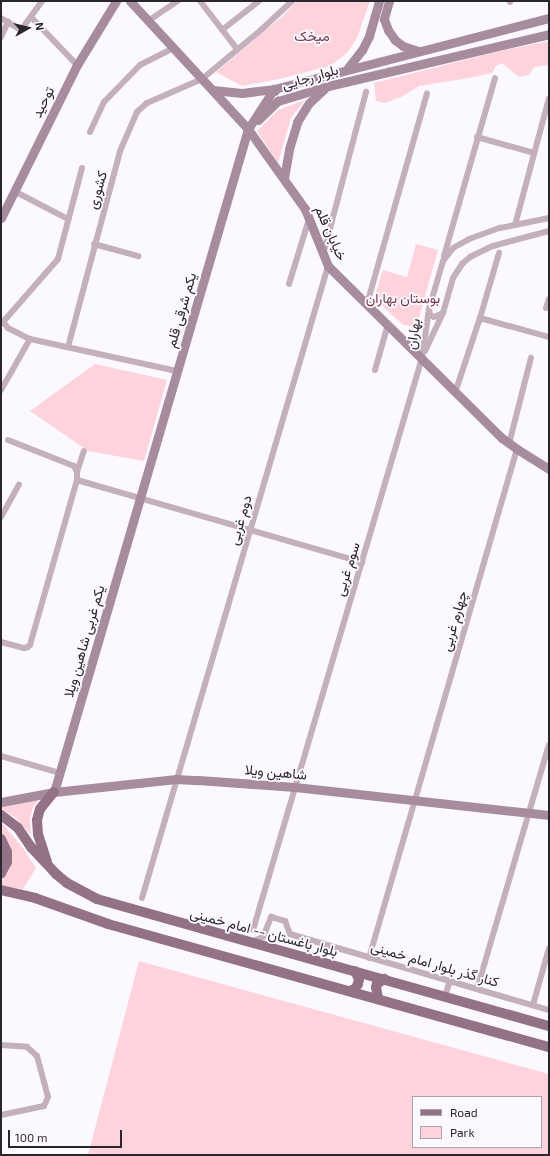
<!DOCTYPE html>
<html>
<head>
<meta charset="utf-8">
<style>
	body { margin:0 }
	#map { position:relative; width:550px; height:1156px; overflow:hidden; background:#fcf8ff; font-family:"Exo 2",Vazirmatn,sans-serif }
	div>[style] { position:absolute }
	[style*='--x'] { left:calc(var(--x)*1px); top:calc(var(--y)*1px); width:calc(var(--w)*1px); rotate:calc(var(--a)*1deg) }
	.green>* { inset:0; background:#fed3db }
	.street>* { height:6px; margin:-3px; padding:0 3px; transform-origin:3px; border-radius:3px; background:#c3b0bc }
	.secondary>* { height:9px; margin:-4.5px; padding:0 4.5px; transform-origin:4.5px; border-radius:4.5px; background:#a78c9e }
	.primary>* { height:10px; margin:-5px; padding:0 5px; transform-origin:5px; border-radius:5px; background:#937288 }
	span { translate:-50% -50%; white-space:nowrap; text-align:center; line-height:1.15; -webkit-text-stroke:3.5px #fcf8ff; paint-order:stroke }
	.park-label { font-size:14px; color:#7a3a4b }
	.street-label { font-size:14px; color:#2a262d }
	.frame { position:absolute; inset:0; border:2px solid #2a262d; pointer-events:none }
	.legend { position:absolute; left:412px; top:1096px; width:130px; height:52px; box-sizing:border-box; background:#fcf8ff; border:1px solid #a8a4ab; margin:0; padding:5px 7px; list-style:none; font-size:12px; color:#2a262d }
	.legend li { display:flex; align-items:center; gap:8px; height:20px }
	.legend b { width:20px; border:1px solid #a8a4ab }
	.north { position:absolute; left:8px; top:8px; width:40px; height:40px; -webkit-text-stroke:3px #fcf8ff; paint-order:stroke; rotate:82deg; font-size:11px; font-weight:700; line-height:16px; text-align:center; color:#2a262d }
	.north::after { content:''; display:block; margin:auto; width:14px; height:18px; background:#2a262d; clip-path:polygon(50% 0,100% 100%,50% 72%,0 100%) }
	.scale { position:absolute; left:8px; top:1130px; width:114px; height:18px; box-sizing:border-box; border:2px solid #2a262d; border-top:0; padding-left:5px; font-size:12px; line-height:14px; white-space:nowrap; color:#2a262d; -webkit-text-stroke:3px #fcf8ff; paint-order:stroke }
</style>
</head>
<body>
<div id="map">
	<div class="green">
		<i style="clip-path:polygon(296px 1px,370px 1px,357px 38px,347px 53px,330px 66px,279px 79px,242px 86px,216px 72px,285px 14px)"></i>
		<i style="clip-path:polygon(549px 41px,549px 65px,534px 67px,529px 75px,519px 77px,502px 63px,496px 66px,492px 73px,469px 78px,419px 86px,401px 97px,385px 103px,376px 101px,374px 83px,496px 52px)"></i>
		<i style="clip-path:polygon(305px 100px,291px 118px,278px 163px,257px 131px,278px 110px)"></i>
		<i style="clip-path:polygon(416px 244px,438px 250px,419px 318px,412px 326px,403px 325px,374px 298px,383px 270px,407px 277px)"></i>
		<i style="clip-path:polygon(95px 364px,167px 380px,144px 461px,88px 451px,30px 411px)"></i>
		<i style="clip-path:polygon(41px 797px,33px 807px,30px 818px,31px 835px,16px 818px,1px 809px,1px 806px)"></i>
		<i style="clip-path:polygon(1px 822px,23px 848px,36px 868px,23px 889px,1px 886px,1px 882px,9px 871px,11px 864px,8px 842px,1px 832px)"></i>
		<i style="clip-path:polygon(evenodd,139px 961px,549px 1074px,549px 1155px,88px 1155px,139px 961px,413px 1097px,541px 1097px,541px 1147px,413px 1147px,413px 1097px)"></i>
	</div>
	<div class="street">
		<i style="--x:200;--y:1;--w:61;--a:52.4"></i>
		<i style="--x:510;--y:2;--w:1;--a:-90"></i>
		<i style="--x:31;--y:17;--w:66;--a:46.2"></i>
		<i style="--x:1;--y:18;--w:23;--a:31"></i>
		<i style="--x:21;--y:30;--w:36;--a:-54"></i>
		<i style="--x:148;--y:21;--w:36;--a:-34"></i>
		<i style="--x:222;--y:30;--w:47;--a:-38.1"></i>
		<i style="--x:1;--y:37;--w:17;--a:-65"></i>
		<i style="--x:90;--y:132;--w:33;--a:-65"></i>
		<i style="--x:104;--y:102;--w:52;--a:-45.8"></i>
		<i style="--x:140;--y:65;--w:37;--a:-27"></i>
		<i style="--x:477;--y:137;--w:59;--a:15.7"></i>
		<i style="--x:82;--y:168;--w:94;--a:104.8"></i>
		<i style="--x:58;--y:259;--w:84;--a:131.1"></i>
		<i style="--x:3;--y:322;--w:8;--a:50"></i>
		<i style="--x:8;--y:328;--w:25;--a:27"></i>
		<i style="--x:30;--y:339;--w:150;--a:12.3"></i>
		<i style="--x:14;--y:191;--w:61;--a:27.4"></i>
		<i style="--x:515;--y:225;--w:131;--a:-75"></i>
		<i style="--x:94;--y:244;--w:46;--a:15.3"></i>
		<i style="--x:323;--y:255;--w:169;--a:-75.2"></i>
		<i style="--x:444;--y:256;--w:185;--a:-74"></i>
		<i style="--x:289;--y:284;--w:68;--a:-72.9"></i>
		<i style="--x:367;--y:304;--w:219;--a:-74.1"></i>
		<i style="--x:546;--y:308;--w:9;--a:-72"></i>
		<i style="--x:429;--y:309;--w:6;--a:81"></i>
		<i style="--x:430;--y:315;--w:4;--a:27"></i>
		<i style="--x:434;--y:317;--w:10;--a:-24"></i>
		<i style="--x:480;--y:318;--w:72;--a:15.4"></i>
		<i style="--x:68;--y:347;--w:203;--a:-75.1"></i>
		<i style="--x:120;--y:151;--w:43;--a:-66.4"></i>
		<i style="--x:137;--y:112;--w:13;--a:-42"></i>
		<i style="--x:147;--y:103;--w:60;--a:-23.6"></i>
		<i style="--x:202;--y:79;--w:77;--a:-39.7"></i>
		<i style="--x:261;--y:30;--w:42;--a:-43.1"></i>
		<i style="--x:425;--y:351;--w:42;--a:-64.7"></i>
		<i style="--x:443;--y:313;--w:36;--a:-74"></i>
		<i style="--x:453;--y:278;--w:17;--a:-57"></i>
		<i style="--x:462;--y:264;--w:11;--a:-41"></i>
		<i style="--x:470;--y:257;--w:25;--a:-26"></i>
		<i style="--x:493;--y:246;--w:58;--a:-15"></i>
		<i style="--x:375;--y:370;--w:48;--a:-74.2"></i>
		<i style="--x:1;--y:390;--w:59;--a:-60.4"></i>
		<i style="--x:455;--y:393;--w:79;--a:-71.6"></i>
		<i style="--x:480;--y:318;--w:68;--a:-73.7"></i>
		<i style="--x:509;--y:444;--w:89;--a:-75.7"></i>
		<i style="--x:77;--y:472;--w:22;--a:-72"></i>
		<i style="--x:77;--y:480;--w:297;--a:16.1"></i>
		<i style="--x:1;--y:517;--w:37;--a:-61"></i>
		<i style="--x:1;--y:642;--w:24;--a:15"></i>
		<i style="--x:24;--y:648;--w:4;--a:-14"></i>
		<i style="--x:28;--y:647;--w:3;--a:-45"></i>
		<i style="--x:30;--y:645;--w:172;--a:-74.1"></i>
		<i style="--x:77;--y:480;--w:8;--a:-90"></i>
		<i style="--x:77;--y:472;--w:7;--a:-117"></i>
		<i style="--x:74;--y:466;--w:71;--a:-158.5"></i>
		<i style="--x:1;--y:756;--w:61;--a:16.1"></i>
		<i style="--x:142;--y:898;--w:659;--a:-73.6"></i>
		<i style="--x:253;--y:930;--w:596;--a:-73.54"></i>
		<i style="--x:422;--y:358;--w:49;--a:-81.9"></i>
		<i style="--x:429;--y:309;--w:50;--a:-73.7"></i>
		<i style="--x:443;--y:261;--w:16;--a:-52"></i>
		<i style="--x:453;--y:248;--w:18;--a:-29"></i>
		<i style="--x:469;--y:239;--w:33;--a:-20"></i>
		<i style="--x:500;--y:228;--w:50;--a:-11.5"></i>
		<i style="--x:251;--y:942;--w:13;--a:-23"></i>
		<i style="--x:263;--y:937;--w:22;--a:-68"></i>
		<i style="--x:271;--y:917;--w:15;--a:16"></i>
		<i style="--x:285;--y:921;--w:14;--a:69"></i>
		<i style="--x:290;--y:934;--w:270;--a:16.4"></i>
		<i style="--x:369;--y:958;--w:530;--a:-73.79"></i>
		<i style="--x:477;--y:989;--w:254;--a:-73.6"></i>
		<i style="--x:445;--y:996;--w:16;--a:-72"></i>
		<i style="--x:533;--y:1005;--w:59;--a:-74.3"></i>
		<i style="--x:1;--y:1045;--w:26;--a:4"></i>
		<i style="--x:27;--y:1047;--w:13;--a:42"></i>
		<i style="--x:37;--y:1056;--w:42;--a:75"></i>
		<i style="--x:48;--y:1097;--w:10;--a:114"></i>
		<i style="--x:44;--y:1106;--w:44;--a:168.2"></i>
	</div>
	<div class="secondary">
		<i style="--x:130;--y:1;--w:174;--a:47.3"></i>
		<i style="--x:248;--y:129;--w:98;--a:54.5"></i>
		<i style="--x:305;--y:209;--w:61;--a:68"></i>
		<i style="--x:328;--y:266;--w:245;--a:44.7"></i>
		<i style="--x:502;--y:438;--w:19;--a:36"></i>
		<i style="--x:517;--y:449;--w:38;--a:32"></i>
		<i style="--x:389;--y:1;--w:19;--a:106"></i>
		<i style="--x:384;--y:19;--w:12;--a:70"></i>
		<i style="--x:388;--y:30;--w:12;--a:55"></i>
		<i style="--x:395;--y:40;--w:10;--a:37"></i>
		<i style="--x:403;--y:46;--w:16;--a:18"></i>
		<i style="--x:347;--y:69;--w:24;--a:-52"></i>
		<i style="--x:362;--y:50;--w:16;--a:-63"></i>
		<i style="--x:369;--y:36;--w:36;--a:-74"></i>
		<i style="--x:213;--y:90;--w:29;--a:6"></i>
		<i style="--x:242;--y:93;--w:32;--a:-7"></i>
		<i style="--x:274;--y:89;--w:2;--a:63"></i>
		<i style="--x:258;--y:120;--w:28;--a:-44"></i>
		<i style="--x:278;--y:101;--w:52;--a:-16.7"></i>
		<i style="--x:328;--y:86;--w:227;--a:-13.2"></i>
		<i style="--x:284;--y:178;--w:29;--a:-80"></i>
		<i style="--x:289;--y:149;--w:28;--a:-73"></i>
		<i style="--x:297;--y:122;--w:22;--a:-58"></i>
		<i style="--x:309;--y:103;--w:21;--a:-43"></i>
		<i style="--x:1;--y:218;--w:171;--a:-63.6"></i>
		<i style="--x:77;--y:65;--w:75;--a:-58.6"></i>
		<i style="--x:54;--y:792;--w:691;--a:-73.69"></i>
		<i style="--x:248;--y:129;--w:48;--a:-57"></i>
		<i style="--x:274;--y:89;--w:284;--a:-14.5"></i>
		<i style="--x:1;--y:802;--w:54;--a:-10.7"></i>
		<i style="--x:54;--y:792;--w:123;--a:-6.1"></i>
		<i style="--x:176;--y:779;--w:22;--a:3"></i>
		<i style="--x:198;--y:780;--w:97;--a:4.1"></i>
		<i style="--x:295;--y:787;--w:256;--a:6.3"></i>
	</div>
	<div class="primary">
		<i style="--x:1;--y:815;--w:21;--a:37"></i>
		<i style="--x:18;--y:828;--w:23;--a:56"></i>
		<i style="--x:31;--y:847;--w:37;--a:47"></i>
		<i style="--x:56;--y:874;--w:14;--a:39"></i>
		<i style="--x:67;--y:883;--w:34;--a:28"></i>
		<i style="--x:97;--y:899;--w:470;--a:15.7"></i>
		<i style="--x:1;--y:839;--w:14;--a:65"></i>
		<i style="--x:7;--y:852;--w:10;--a:90"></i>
		<i style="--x:7;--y:862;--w:13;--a:117"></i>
		<i style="--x:47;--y:862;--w:29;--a:-108"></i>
		<i style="--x:38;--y:834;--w:14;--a:-94"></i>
		<i style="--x:37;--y:820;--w:11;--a:-75"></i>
		<i style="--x:40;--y:809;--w:22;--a:-51"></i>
		<i style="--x:1;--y:890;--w:35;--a:13"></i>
		<i style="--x:35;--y:898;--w:77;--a:19.6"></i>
		<i style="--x:108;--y:924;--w:458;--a:15.6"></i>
		<i style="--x:349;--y:991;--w:6;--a:-18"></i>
		<i style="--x:355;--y:989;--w:6;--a:-59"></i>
		<i style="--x:358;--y:984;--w:5;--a:-79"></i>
		<i style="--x:359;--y:979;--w:9;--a:-117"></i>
		<i style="--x:378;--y:999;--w:12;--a:-99"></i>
		<i style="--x:376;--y:987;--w:3;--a:-72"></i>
		<i style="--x:377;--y:984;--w:9;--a:-36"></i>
	</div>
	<div class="park-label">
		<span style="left:312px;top:36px">میخک</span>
		<span style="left:403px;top:298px">بوستان بهاران</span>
	</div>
	<div class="street-label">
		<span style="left:310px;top:77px;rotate:-16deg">بلوار رجایی</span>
		<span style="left:43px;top:102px;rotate:-64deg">توحید</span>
		<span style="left:97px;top:190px;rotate:-74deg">کشوری</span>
		<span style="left:331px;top:233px;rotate:66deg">خیابان قلم</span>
		<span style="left:181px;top:310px;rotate:-74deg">یکم شرقی قلم</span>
		<span style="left:413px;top:334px;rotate:-82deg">بهاران</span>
		<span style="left:240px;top:520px;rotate:-74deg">دوم غربی</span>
		<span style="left:347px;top:569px;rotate:-73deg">سوم غربی</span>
		<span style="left:454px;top:621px;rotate:-74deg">چهارم غربی</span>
		<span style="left:84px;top:641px;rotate:-74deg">یکم غربی شاهین ویلا</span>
		<span style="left:276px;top:772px;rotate:5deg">شاهین ویلا</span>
		<span style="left:264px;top:932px;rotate:15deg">بلوار باغستان -- امام خمینی</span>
		<span style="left:435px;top:964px;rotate:16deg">کنار گذر بلوار امام خمینی</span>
	</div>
	<div class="frame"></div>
	<ul class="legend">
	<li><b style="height:5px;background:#937288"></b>Road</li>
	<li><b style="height:11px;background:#fed3db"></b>Park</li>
	</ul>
	<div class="north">N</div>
	<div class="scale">100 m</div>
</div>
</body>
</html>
